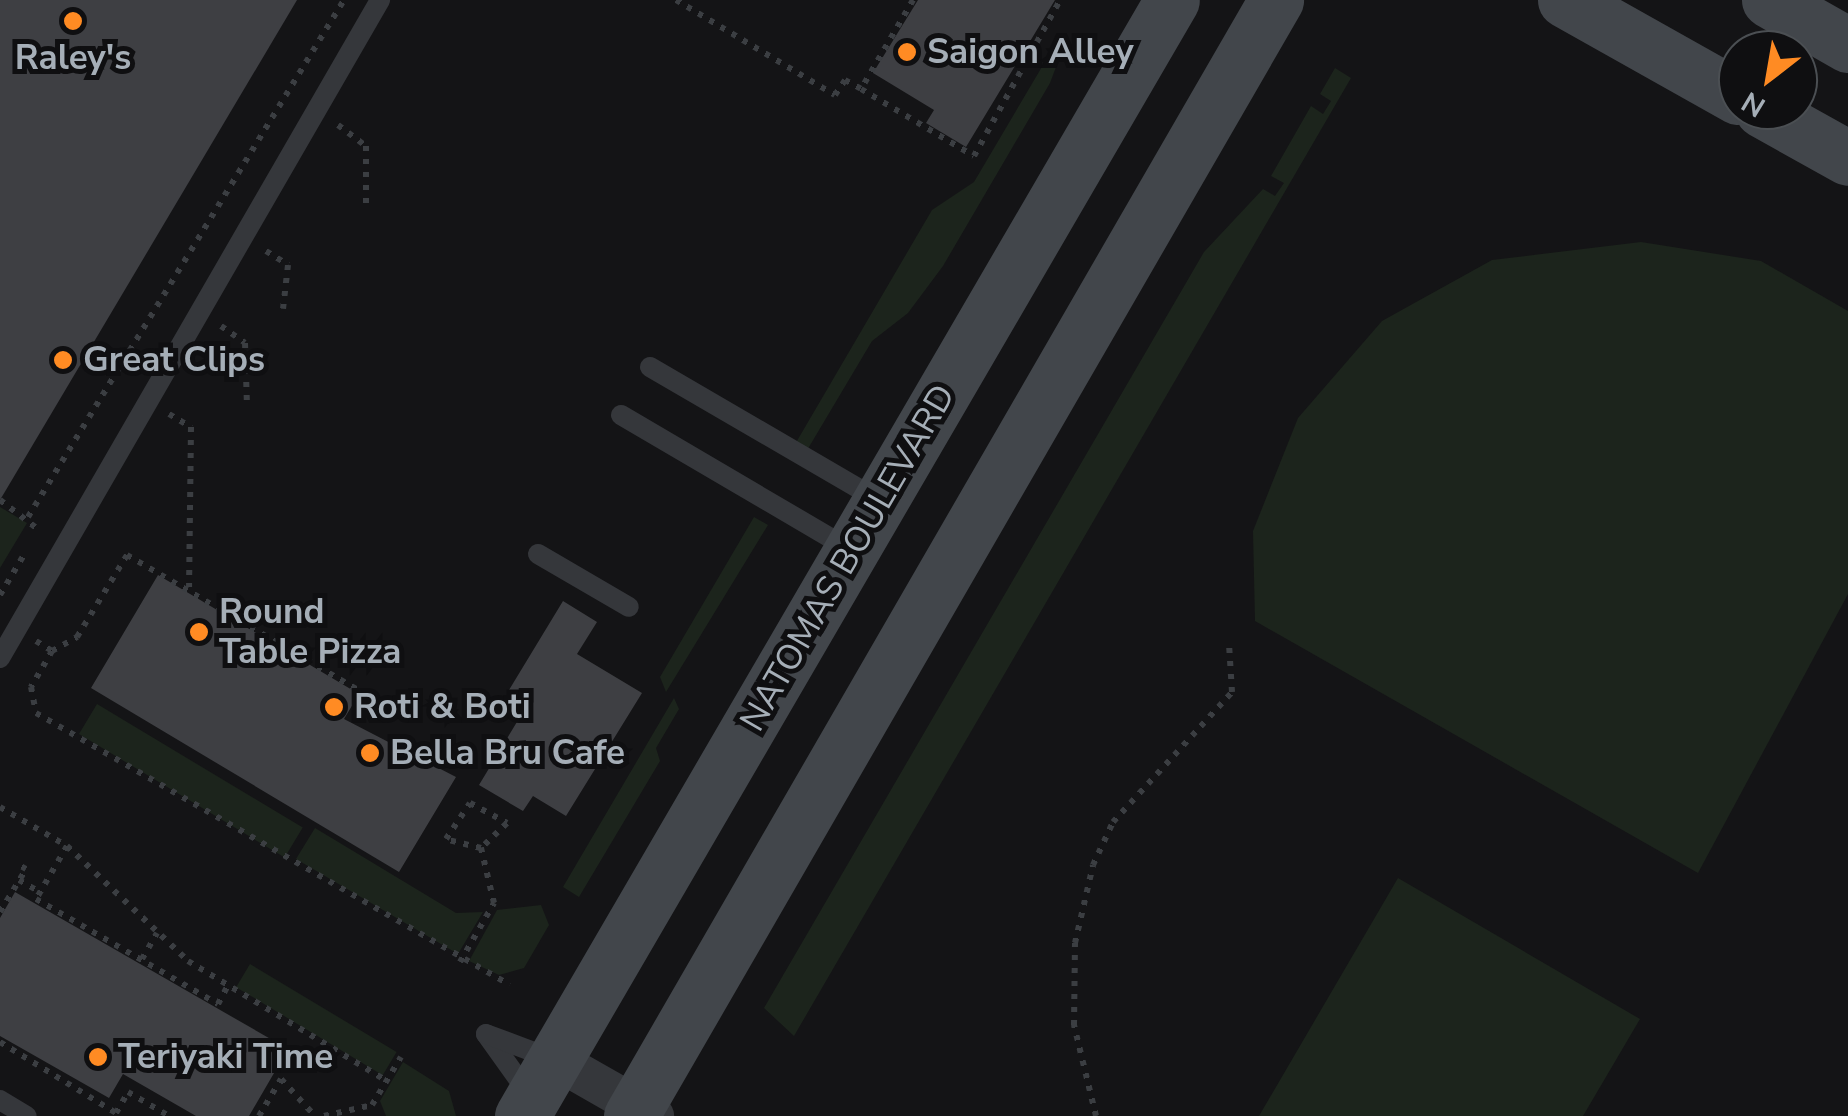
<!DOCTYPE html>
<html>
<head>
<meta charset="utf-8">
<style>
	body { margin:0 }
	#map { position:relative; width:1848px; height:1116px; overflow:hidden; background:#141416; font-family:"Nunito Sans",sans-serif }
	div>[style] { position:absolute }
	[style*='--x'] { left:calc(var(--x)*1px); top:calc(var(--y)*1px); width:calc(var(--w)*1px); rotate:calc(var(--a)*1deg) }
	.green>* { inset:0; background:#1c241c; transform-origin:0 0 }
	.building>* { inset:0; background:#3e3f43 }
	.path>* { height:6px; margin-top:-3px; transform-origin:0; background:repeating-linear-gradient(90deg,#3b3e42 0 5px,transparent 0 13px) }
	.lane>* { height:20px; margin:-10px; padding:0 10px; transform-origin:10px; border-radius:10px; background:#35373b }
	.street>* { height:40px; margin:-20px; padding:0 20px; transform-origin:20px; border-radius:20px; background:#35373b }
	.secondary>* { height:55px; margin:-27.5px; padding:0 27.5px; transform-origin:27.5px; border-radius:27.5px; background:#42464b }
	.dots>* { width:28px; height:28px; translate:-50% -50%; box-sizing:border-box; border:5px solid #0f0f11; border-radius:50% }
	span { translate:-50% -50%; white-space:nowrap; text-align:center; line-height:1.15; -webkit-text-stroke:10px #0f0f11; paint-order:stroke }
	.poi-label { font-size:35px; color:#a5aeb7; font-weight:700 }
	.left { translate:0 -50%; text-align:left }
	.street-label { font-size:35px; color:#a5aeb7 }
	.north { position:absolute; left:1718px; top:30px; width:100px; height:100px; box-sizing:border-box; background:#0f0f11; border:2px solid #4b4f53; border-radius:50%; rotate:211deg; font-size:28px; font-weight:700; line-height:40px; text-align:center; color:#a5aeb7 }
	.north::after { content:''; display:block; margin:auto; width:35px; height:45px; background:#ff8b23; clip-path:polygon(50% 0,100% 100%,50% 72%,0 100%) }
</style>
</head>
<body>
<div id="map">
	<div class="green">
		<i style="clip-path:polygon(1046px 60px,1056px 67px,1050px 83px,943px 266px,908px 313px,872px 341px,806px 452px,794px 446px,932px 210px,974px 182px)"></i>
		<i style="clip-path:polygon(1335px 68px,1351px 78px,794px 1036px,764px 1008px,1204px 252px,1263px 189px,1275px 196px,1284px 183px,1271px 176px,1311px 106px,1323px 114px,1331px 101px,1320px 94px)"></i>
		<i style="clip-path:polygon(1641px 242px,1761px 261px,1848px 311px,1848px 594px,1698px 873px,1255px 621px,1253px 531px,1298px 418px,1382px 321px,1492px 260px)"></i>
		<i style="clip-path:polygon(0 507px,27px 523px,0 568px)"></i>
		<i style="clip-path:polygon(754px 517px,768px 525px,666px 692px,660px 677px)"></i>
		<i style="clip-path:polygon(674px 698px,679px 709px,656px 748px,660px 761px,579px 897px,563px 887px)"></i>
		<i style="left:97px;top:704px;width:240px;height:35px;rotate:31deg"></i>
		<i style="clip-path:polygon(315px 828px,456px 913px,483px 912px,458px 954px,296px 859px)"></i>
		<i style="clip-path:polygon(1398px 878px,1640px 1019px,1583px 1116px,1259px 1116px)"></i>
		<i style="clip-path:polygon(541px 905px,549px 925px,524px 968px,499px 975px,469px 961px,497px 910px)"></i>
		<i style="left:250px;top:964px;width:171px;height:27px;rotate:31deg"></i>
		<i style="clip-path:polygon(403px 1062px,449px 1091px,456px 1116px,386px 1116px,380px 1101px)"></i>
	</div>
	<div class="building">
		<i style="clip-path:polygon(0 0,297px 0,0 500px)"></i>
		<i style="clip-path:polygon(918px 0,1055px 0,966px 147px,926px 123px,934px 110px,873px 73px)"></i>
		<i style="clip-path:polygon(158px 575px,359px 694px,344px 719px,456px 777px,399px 872px,91px 688px)"></i>
		<i style="clip-path:polygon(563px 601px,597px 622px,577px 654px,642px 693px,566px 816px,533px 796px,523px 811px,479px 785px,529px 702px,509px 690px)"></i>
		<i style="clip-path:polygon(15px 892px,288px 1049px,249px 1116px,196px 1116px,123px 1074px,109px 1098px,0 1036px,0 918px)"></i>
	</div>
	<div class="path">
		<i style="--x:676;--y:0;--w:185;--a:30.9"></i>
		<i style="--x:835;--y:95;--w:18;--a:-56"></i>
		<i style="--x:845;--y:80;--w:18;--a:29"></i>
		<i style="--x:913;--y:0;--w:103;--a:120.3"></i>
		<i style="--x:861;--y:89;--w:131;--a:30.7"></i>
		<i style="--x:974;--y:156;--w:178;--a:-61.1"></i>
		<i style="--x:338;--y:125;--w:35;--a:37"></i>
		<i style="--x:366;--y:146;--w:63;--a:90"></i>
		<i style="--x:266;--y:251;--w:26;--a:32"></i>
		<i style="--x:288;--y:265;--w:44;--a:96.5"></i>
		<i style="--x:221;--y:326;--w:29;--a:35"></i>
		<i style="--x:245;--y:343;--w:63;--a:88.2"></i>
		<i style="--x:169;--y:414;--w:26;--a:31"></i>
		<i style="--x:191;--y:427;--w:160;--a:90.7"></i>
		<i style="--x:0;--y:500;--w:49;--a:37.6"></i>
		<i style="--x:28;--y:517;--w:606;--a:-58.57"></i>
		<i style="--x:0;--y:595;--w:49;--a:-59.2"></i>
		<i style="--x:36;--y:641;--w:19;--a:32"></i>
		<i style="--x:52;--y:651;--w:42;--a:120.3"></i>
		<i style="--x:31;--y:687;--w:26;--a:79"></i>
		<i style="--x:36;--y:713;--w:546;--a:29.85"></i>
		<i style="--x:52;--y:651;--w:29;--a:-29"></i>
		<i style="--x:77;--y:637;--w:96;--a:-58.6"></i>
		<i style="--x:127;--y:555;--w:285;--a:30.3"></i>
		<i style="--x:470;--y:803;--w:42;--a:28.4"></i>
		<i style="--x:507;--y:823;--w:36;--a:136"></i>
		<i style="--x:481;--y:848;--w:36;--a:-166"></i>
		<i style="--x:446;--y:839;--w:43;--a:-56.3"></i>
		<i style="--x:0;--y:807;--w:78;--a:30.2"></i>
		<i style="--x:67;--y:846;--w:167;--a:43.5"></i>
		<i style="--x:188;--y:961;--w:232;--a:31.1"></i>
		<i style="--x:67;--y:846;--w:61;--a:120.3"></i>
		<i style="--x:36;--y:899;--w:210;--a:30"></i>
		<i style="--x:218;--y:1004;--w:19;--a:-62"></i>
		<i style="--x:19;--y:880;--w:24;--a:30"></i>
		<i style="--x:0;--y:912;--w:50;--a:-58.8"></i>
		<i style="--x:26;--y:869;--w:8;--a:-150"></i>
		<i style="--x:142;--y:959;--w:30;--a:-60"></i>
		<i style="--x:460;--y:962;--w:68;--a:-60"></i>
		<i style="--x:494;--y:903;--w:57;--a:-103.3"></i>
		<i style="--x:0;--y:1042;--w:136;--a:31.5"></i>
		<i style="--x:116;--y:1113;--w:24;--a:-60"></i>
		<i style="--x:128;--y:1092;--w:48;--a:30.3"></i>
		<i style="--x:259;--y:1116;--w:43;--a:-59.3"></i>
		<i style="--x:281;--y:1079;--w:50;--a:47.4"></i>
		<i style="--x:324;--y:1116;--w:49;--a:-12.9"></i>
		<i style="--x:372;--y:1105;--w:56;--a:-58.9"></i>
		<i style="--x:1096;--y:1116;--w:94;--a:-103.6"></i>
		<i style="--x:1074;--y:1025;--w:82;--a:-89.3"></i>
		<i style="--x:1075;--y:943;--w:80;--a:-77"></i>
		<i style="--x:1093;--y:865;--w:47;--a:-65.1"></i>
		<i style="--x:1113;--y:822;--w:176;--a:-47.5"></i>
		<i style="--x:1232;--y:692;--w:48;--a:-93.6"></i>
	</div>
	<div class="lane">
		<i style="--x:650;--y:367;--w:266;--a:30.2"></i>
		<i style="--x:621;--y:415;--w:263;--a:30.4"></i>
		<i style="--x:538;--y:554;--w:105;--a:30.2"></i>
		<i style="--x:0;--y:658;--w:760;--a:-59.99"></i>
		<i style="--x:486;--y:1034;--w:74;--a:54.4"></i>
		<i style="--x:486;--y:1034;--w:74;--a:20.6"></i>
		<i style="--x:0;--y:1100;--w:31;--a:31"></i>
	</div>
	<div class="street">
		<i style="--x:556;--y:1060;--w:113;--a:29.7"></i>
	</div>
	<div class="secondary">
		<i style="--x:1565;--y:0;--w:198;--a:29.3"></i>
		<i style="--x:1769;--y:0;--w:91;--a:29.7"></i>
		<i style="--x:1762;--y:110;--w:98;--a:29.2"></i>
		<i style="--x:522;--y:1116;--w:1291;--a:-59.78"></i>
		<i style="--x:631;--y:1116;--w:1289;--a:-59.97"></i>
	</div>
	<div class="dots">
		<i style="left:73px;top:21px;background:#ff8b23"></i>
		<i style="left:907px;top:52px;background:#ff8b23"></i>
		<i style="left:63px;top:360px;background:#ff8b23"></i>
		<i style="left:199px;top:632px;background:#ff8b23"></i>
		<i style="left:334px;top:707px;background:#ff8b23"></i>
		<i style="left:370px;top:753px;background:#ff8b23"></i>
		<i style="left:98px;top:1057px;background:#ff8b23"></i>
	</div>
	<div class="poi-label">
		<span class="left" style="left:927px;top:52px">Saigon Alley</span>
		<span style="left:73px;top:58px">Raley's</span>
		<span class="left" style="left:83px;top:360px">Great Clips</span>
		<span class="left" style="left:219px;top:632px">Round<br>Table Pizza</span>
		<span class="left" style="left:354px;top:707px">Roti &amp; Boti</span>
		<span class="left" style="left:390px;top:753px">Bella Bru Cafe</span>
		<span class="left" style="left:118px;top:1057px">Teriyaki Time</span>
	</div>
	<div class="street-label">
		<span style="left:848px;top:558px;rotate:-60deg">NATOMAS BOULEVARD</span>
	</div>
	<div class="north">N</div>
</div>
</body>
</html>
